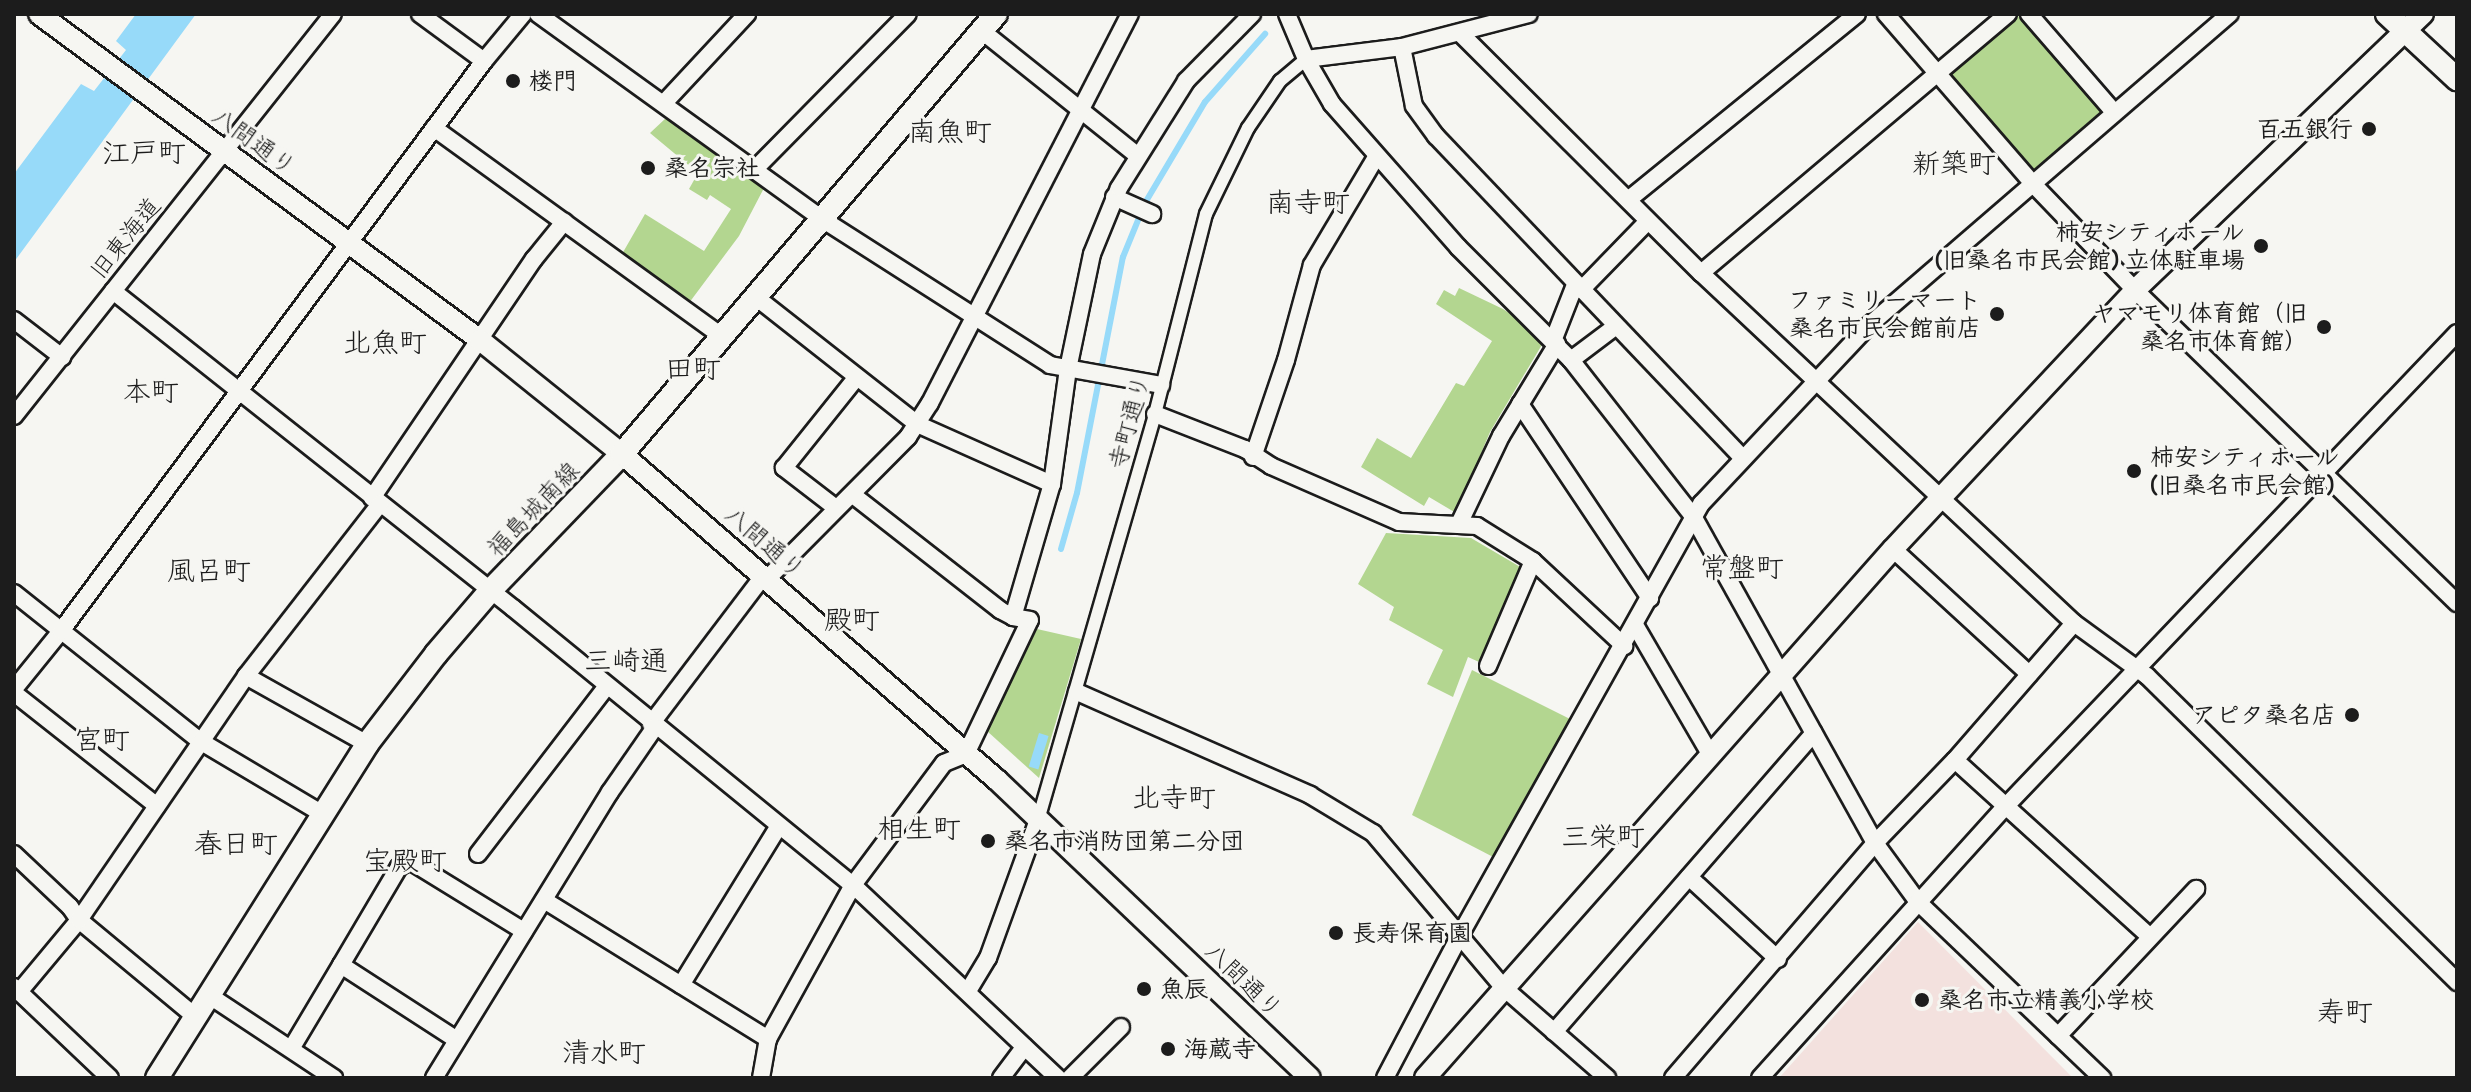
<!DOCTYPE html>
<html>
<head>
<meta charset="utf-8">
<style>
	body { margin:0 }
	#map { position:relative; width:2471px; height:1092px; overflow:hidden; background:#f6f6f2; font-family:"Patrick Hand","Klee One",sans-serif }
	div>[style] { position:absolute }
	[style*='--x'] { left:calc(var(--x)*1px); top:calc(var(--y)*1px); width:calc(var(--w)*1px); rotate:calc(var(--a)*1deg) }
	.built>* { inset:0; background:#f3e1de }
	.green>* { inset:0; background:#b3d690; transform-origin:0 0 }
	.water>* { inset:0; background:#97daf9; transform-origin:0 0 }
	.stream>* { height:6px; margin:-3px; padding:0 3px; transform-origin:3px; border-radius:3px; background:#97daf9 }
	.roads { filter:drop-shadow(2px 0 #1c1c1c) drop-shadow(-2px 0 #1c1c1c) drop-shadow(0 2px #1c1c1c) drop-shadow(0 -2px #1c1c1c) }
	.pedestrian>* { height:12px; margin:-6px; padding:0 6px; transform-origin:6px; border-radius:6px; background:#f6f6f2 }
	.minor>* { height:16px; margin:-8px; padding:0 8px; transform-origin:8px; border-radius:8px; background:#f6f6f2 }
	.tertiary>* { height:20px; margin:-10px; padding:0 10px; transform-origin:10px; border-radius:10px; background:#f6f6f2 }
	.secondary>* { height:22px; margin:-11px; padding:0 11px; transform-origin:11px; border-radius:11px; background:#f6f6f2 }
	.dots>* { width:22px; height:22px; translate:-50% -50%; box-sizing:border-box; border:4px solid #f6f6f2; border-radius:50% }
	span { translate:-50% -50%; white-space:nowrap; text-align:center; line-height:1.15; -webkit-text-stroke:6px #f6f6f2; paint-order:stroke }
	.poi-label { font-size:24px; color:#1c1c1c; font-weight:700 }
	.left { translate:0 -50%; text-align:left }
	.right { translate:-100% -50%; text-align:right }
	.street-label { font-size:24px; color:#1c1c1c }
	.quarter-label { font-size:28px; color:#1c1c1c }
	.frame { position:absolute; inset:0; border:16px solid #1c1c1c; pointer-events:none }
</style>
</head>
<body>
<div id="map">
	<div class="built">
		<i style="clip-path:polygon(1918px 922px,2073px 1078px,1779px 1078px)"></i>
	</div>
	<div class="green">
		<i style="left:2020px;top:15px;width:126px;height:92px;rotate:49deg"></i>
		<i style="clip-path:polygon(666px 118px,764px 188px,739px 236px,689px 303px,622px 254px,645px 214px,704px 251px,731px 209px,710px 195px,707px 200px,689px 189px,698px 173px,650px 133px)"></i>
		<i style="clip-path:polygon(1459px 288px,1503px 309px,1541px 334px,1543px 343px,1490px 432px,1456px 513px,1429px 497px,1424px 506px,1361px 467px,1377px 438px,1411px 458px,1456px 383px,1464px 386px,1492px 341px,1436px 304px,1444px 290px,1455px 296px)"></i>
		<i style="clip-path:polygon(1386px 533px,1471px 538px,1522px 568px,1479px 662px,1468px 657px,1453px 697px,1427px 684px,1443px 650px,1389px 620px,1394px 607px,1358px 584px)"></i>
		<i style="clip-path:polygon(1037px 629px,1081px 639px,1039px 778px,987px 731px)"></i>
		<i style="clip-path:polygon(1472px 670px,1576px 722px,1499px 860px,1412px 815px)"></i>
	</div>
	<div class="water">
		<i style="clip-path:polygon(136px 14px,196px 14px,14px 262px,14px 174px,81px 84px,94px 91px,126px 50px,116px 41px)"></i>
		<i style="left:1039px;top:733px;width:10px;height:35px;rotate:17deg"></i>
	</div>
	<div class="stream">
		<i style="--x:1061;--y:549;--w:58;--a:-74.1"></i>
		<i style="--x:1077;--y:493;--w:240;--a:-79"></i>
		<i style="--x:1123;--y:257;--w:58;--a:-67.8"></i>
		<i style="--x:1145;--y:203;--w:117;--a:-59.3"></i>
		<i style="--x:1205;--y:102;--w:91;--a:-48.6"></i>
	</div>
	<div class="roads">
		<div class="pedestrian">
			<i style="--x:1038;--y:820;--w:423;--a:-73.9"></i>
			<i style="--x:1155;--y:414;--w:206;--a:-75.7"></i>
			<i style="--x:1206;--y:214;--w:96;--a:-64"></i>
			<i style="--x:1248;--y:128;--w:57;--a:-55.8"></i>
			<i style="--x:1280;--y:81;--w:34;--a:-40"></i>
		</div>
		<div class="minor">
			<i style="--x:420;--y:14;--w:79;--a:36.3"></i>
			<i style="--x:538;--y:14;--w:350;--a:35.8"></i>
			<i style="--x:822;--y:219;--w:271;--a:32.6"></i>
			<i style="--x:1050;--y:365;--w:113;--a:10.2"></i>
			<i style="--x:1287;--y:14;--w:49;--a:67.1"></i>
			<i style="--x:1306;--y:59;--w:52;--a:60"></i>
			<i style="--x:1332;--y:104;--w:191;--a:48.6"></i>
			<i style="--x:1458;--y:247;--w:160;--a:45"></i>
			<i style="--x:1571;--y:360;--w:198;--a:52"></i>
			<i style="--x:1693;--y:516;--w:374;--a:60.9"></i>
			<i style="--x:1875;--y:843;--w:73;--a:53.9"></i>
			<i style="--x:1918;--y:902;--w:255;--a:43.7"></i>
			<i style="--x:1886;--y:14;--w:226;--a:49.1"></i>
			<i style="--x:2034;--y:185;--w:146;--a:46.1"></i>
			<i style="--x:2135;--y:290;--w:449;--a:44.2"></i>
			<i style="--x:2029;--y:14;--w:130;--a:49.1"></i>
			<i style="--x:982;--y:31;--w:200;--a:38.7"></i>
			<i style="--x:1461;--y:34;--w:339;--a:44.9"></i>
			<i style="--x:1701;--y:273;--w:511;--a:43.18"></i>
			<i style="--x:2074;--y:623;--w:90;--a:36"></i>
			<i style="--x:2147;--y:676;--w:436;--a:44.6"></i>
			<i style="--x:1402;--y:47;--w:60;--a:78.5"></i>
			<i style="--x:1414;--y:106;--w:37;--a:54"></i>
			<i style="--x:1436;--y:136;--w:445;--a:46.4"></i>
			<i style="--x:1306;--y:59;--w:97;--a:-7.1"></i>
			<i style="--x:1402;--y:47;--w:131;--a:-14.6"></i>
			<i style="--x:664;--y:103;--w:122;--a:-47"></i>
			<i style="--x:434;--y:128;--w:357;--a:35.9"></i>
			<i style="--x:756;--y:168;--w:216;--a:-45.4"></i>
			<i style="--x:1114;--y:197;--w:42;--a:24.1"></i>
			<i style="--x:1628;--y:200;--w:295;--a:-39.1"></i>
			<i style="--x:1701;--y:273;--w:402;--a:-40.2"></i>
			<i style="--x:1581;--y:290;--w:96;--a:-45.8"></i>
			<i style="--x:113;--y:291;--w:510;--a:38.4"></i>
			<i style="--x:513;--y:608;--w:439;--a:39.2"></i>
			<i style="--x:853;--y:885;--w:282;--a:43.3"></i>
			<i style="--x:757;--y:298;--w:204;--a:38.2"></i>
			<i style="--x:917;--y:424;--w:148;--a:24"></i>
			<i style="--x:14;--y:320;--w:61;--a:37.6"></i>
			<i style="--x:1553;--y:341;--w:60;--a:-68.6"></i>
			<i style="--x:1571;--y:360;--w:55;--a:-36.9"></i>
			<i style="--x:1520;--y:404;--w:234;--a:56.2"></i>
			<i style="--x:1155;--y:414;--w:97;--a:21.3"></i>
			<i style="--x:1245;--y:449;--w:31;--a:33"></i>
			<i style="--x:1271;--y:466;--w:140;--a:23.6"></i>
			<i style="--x:1399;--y:522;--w:78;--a:2.9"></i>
			<i style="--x:1477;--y:526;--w:66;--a:32"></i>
			<i style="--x:1533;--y:561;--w:125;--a:43"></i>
			<i style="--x:14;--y:416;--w:513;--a:-51.57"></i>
			<i style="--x:1253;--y:457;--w:102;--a:-71.2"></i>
			<i style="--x:1286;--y:360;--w:98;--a:-74.7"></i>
			<i style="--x:1312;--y:265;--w:126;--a:-59.3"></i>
			<i style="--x:853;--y:495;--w:187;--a:38"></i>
			<i style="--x:1000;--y:610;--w:15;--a:28"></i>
			<i style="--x:372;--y:498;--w:289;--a:-55.9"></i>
			<i style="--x:534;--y:259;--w:48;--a:-51"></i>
			<i style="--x:836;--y:508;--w:66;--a:-142.4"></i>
			<i style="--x:784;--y:468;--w:115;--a:-51.3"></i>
			<i style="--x:1459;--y:524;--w:98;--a:-64.5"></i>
			<i style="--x:1501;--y:436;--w:108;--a:-58.7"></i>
			<i style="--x:1893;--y:549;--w:185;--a:42.6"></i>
			<i style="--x:768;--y:578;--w:199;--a:-45.2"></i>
			<i style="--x:908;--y:437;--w:40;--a:-57.1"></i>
			<i style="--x:930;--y:403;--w:437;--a:-62.8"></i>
			<i style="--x:14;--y:593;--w:238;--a:38.5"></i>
			<i style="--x:200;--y:741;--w:143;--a:30.7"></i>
			<i style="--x:1635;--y:625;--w:149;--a:59.8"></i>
			<i style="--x:1488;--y:666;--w:114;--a:-66.8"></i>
			<i style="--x:246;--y:676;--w:139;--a:29.3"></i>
			<i style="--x:14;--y:689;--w:75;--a:-51"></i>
			<i style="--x:61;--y:631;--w:710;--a:-53.42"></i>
			<i style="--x:484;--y:61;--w:61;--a:-50.3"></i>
			<i style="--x:1077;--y:692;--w:255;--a:23.8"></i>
			<i style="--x:1310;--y:795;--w:74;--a:31.1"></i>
			<i style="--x:1373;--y:833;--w:203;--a:49.8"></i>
			<i style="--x:1504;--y:988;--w:137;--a:41.1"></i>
			<i style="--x:14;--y:693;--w:182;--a:38.3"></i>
			<i style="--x:651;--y:724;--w:187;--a:-52.8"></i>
			<i style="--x:1955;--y:760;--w:263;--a:42.2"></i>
			<i style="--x:14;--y:854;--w:77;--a:43.4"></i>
			<i style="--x:70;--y:907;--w:16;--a:55"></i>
			<i style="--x:79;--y:920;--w:153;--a:39.7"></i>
			<i style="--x:478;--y:854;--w:212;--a:-52.5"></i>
			<i style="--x:1689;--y:877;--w:121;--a:42.7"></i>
			<i style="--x:544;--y:900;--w:264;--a:31.8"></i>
			<i style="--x:681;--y:985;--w:187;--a:-58.4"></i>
			<i style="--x:14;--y:987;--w:132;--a:43.5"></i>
			<i style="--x:968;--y:991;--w:39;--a:-59"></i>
			<i style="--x:988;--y:958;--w:147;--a:-70.1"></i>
			<i style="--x:19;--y:992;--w:94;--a:-50.2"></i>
			<i style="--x:79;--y:920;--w:296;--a:-55.6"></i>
			<i style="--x:246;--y:676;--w:218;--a:-52.1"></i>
			<i style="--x:210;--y:996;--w:149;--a:33.5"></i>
			<i style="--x:1554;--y:1032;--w:396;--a:-49"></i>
			<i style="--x:2058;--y:1036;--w:202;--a:-46.8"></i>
			<i style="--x:457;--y:1040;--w:138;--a:-147.1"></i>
			<i style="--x:341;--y:965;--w:114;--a:-59.4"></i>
			<i style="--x:399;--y:867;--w:13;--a:-29"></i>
			<i style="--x:410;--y:861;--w:134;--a:31.6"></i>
			<i style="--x:291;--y:1049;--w:98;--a:-59.2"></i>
			<i style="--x:434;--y:1078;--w:336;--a:-58.4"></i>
			<i style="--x:610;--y:792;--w:79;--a:-55.3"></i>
			<i style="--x:761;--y:1078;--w:40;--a:-80"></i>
			<i style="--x:768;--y:1039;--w:176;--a:-61.1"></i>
			<i style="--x:853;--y:885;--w:152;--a:-53.3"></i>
			<i style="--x:944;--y:763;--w:24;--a:-22"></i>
			<i style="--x:966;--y:754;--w:148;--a:-64.5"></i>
			<i style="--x:1030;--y:620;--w:17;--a:-170"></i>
			<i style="--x:1013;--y:617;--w:139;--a:-73.7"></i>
			<i style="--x:1052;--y:484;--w:116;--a:-82.1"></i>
			<i style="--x:1068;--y:369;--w:117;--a:-78.2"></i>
			<i style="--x:1092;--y:254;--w:71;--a:-67.8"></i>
			<i style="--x:1119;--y:188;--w:126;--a:-57.9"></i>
			<i style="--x:1186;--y:81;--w:94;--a:-45.4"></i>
			<i style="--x:1001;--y:1078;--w:39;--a:-53"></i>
			<i style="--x:1070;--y:1078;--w:72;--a:-45"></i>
			<i style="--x:1385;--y:1078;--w:159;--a:-62.3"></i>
			<i style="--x:1459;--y:937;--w:497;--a:-60.8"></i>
			<i style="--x:1702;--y:503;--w:241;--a:-46.8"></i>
			<i style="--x:1867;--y:327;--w:479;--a:-40.8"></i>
			<i style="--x:1673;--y:1078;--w:310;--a:-49.3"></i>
			<i style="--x:1875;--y:843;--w:115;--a:-46.1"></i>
			<i style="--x:1955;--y:760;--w:181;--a:-49"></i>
			<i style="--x:1760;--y:1078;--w:365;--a:-47.9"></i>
			<i style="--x:2005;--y:807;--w:655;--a:-46.36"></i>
		</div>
		<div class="tertiary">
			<i style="--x:39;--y:14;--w:548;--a:36.47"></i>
			<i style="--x:480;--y:340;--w:182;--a:38.8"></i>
			<i style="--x:622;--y:454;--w:497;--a:41"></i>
			<i style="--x:997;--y:780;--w:432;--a:43.6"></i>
			<i style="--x:1425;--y:1078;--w:706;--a:-48.5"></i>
			<i style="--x:1893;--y:549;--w:354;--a:-46.9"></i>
			<i style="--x:2135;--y:290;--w:399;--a:-43.8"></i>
		</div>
		<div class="secondary">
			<i style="--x:2387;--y:14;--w:96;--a:42.9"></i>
			<i style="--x:157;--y:1078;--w:395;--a:-57.8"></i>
			<i style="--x:367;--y:744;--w:113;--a:-52.5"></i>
			<i style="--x:436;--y:654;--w:83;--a:-49.4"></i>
			<i style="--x:490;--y:591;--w:190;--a:-46.1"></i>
			<i style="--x:622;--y:454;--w:577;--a:-49.64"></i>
		</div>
	</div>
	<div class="dots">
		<i style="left:513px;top:81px;background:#1c1c1c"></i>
		<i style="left:2369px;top:129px;background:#1c1c1c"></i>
		<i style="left:648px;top:168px;background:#1c1c1c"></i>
		<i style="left:2261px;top:246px;background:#1c1c1c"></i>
		<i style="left:1997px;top:314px;background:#1c1c1c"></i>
		<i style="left:2324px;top:327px;background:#1c1c1c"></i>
		<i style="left:2134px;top:471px;background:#1c1c1c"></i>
		<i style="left:2352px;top:715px;background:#1c1c1c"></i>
		<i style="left:988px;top:841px;background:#1c1c1c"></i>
		<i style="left:1336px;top:933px;background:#1c1c1c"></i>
		<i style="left:1144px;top:989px;background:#1c1c1c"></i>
		<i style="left:1922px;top:1000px;background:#1c1c1c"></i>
		<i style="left:1168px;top:1049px;background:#1c1c1c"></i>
	</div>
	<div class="poi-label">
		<span class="left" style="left:529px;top:81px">楼門</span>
		<span class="right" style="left:2353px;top:129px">百五銀行</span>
		<span class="left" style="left:664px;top:168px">桑名宗社</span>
		<span class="right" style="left:2245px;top:246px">柿安シティホール<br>(旧桑名市民会館) 立体駐車場</span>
		<span class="right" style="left:1981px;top:314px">ファミリーマート<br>桑名市民会館前店</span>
		<span class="right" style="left:2308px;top:327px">ヤマモリ体育館（旧<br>桑名市体育館）</span>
		<span class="left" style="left:2150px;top:471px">柿安シティホール<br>(旧桑名市民会館)</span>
		<span class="right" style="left:2336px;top:715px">アピタ桑名店</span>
		<span class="left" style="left:1004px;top:841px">桑名市消防団第二分団</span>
		<span class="left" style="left:1352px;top:933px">長寿保育園</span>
		<span class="left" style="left:1160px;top:989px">魚辰</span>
		<span class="left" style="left:1938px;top:1000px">桑名市立精義小学校</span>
		<span class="left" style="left:1184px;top:1049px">海蔵寺</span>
	</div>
	<div class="street-label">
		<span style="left:254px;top:141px;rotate:36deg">八間通り</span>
		<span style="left:125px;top:238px;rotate:-51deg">旧東海道</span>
		<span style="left:1129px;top:422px;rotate:-75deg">寺町通り</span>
		<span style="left:533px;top:509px;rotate:-46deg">福島城南線</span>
		<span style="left:765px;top:542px;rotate:41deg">八間通り</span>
		<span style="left:1244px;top:980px;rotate:44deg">八間通り</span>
	</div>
	<div class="quarter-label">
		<span style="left:950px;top:131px">南魚町</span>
		<span style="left:144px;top:152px">江戸町</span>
		<span style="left:1954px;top:163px">新築町</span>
		<span style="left:1308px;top:202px">南寺町</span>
		<span style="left:385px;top:342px">北魚町</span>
		<span style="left:693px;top:368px">田町</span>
		<span style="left:151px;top:391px">本町</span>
		<span style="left:1742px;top:567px">常盤町</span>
		<span style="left:209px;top:570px">風呂町</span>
		<span style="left:852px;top:619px">殿町</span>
		<span style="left:626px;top:660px">三崎通</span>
		<span style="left:102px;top:739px">宮町</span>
		<span style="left:1174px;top:797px">北寺町</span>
		<span style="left:919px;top:828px">相生町</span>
		<span style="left:1603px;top:836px">三栄町</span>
		<span style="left:236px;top:843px">春日町</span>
		<span style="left:405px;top:860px">宝殿町</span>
		<span style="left:2345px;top:1011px">寿町</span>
		<span style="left:604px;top:1052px">清水町</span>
	</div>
	<div class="frame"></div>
</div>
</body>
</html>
